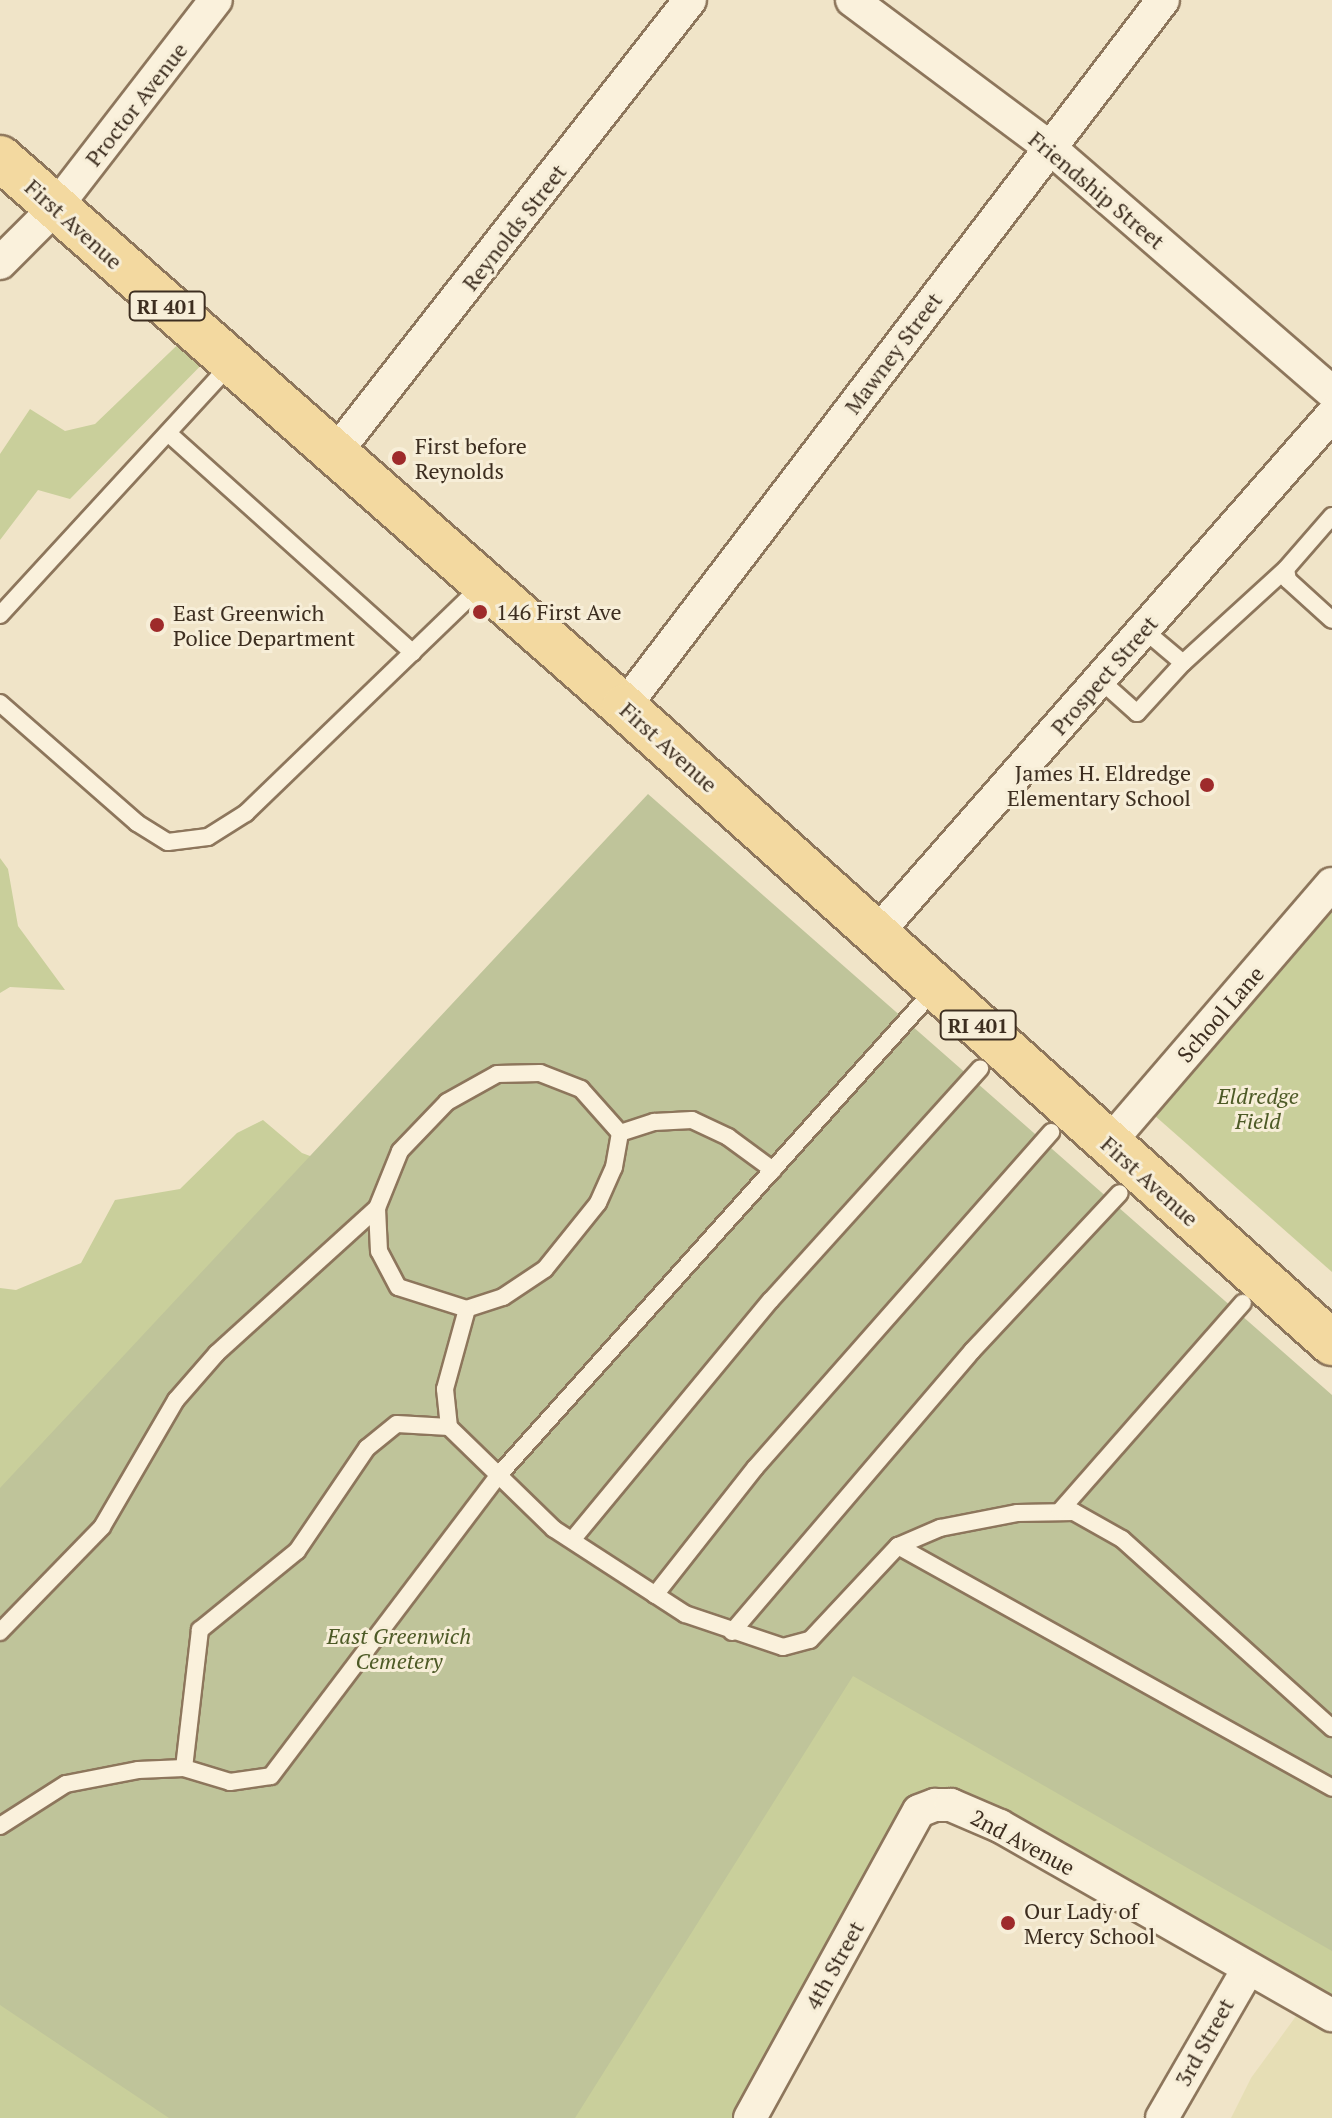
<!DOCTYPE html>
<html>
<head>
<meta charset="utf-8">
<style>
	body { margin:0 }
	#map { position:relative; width:1332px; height:2118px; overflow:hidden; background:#f0e4c8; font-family:"PT Serif",serif }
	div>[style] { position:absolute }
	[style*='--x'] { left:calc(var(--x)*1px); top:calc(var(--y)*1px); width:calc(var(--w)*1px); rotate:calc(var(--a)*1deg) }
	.farmland>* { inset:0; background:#e6deb5 }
	.green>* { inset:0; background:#c9cf9b }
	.cemetery>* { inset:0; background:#bfc49a }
	.roads { filter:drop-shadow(2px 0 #8d765c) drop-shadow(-2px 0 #8d765c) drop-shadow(0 2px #8d765c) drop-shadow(0 -2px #8d765c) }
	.lane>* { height:16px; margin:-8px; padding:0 8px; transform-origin:8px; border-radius:8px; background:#faf1dc }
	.street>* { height:32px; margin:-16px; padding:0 16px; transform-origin:16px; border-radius:16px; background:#faf1dc }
	.primary>* { height:44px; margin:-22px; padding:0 22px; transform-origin:22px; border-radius:22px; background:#f3d9a0 }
	.dots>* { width:22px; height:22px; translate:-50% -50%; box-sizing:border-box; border:4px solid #f7eed8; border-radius:50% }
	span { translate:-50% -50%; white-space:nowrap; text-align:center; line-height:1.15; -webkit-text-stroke:6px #f7eed8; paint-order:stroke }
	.shield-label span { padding:2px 6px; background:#f7eed8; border:2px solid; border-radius:6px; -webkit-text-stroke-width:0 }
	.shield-label { font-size:20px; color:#3d2e20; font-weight:700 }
	.street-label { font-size:22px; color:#3d2e20 }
	.poi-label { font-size:22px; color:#3d2e20 }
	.left { translate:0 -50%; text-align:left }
	.right { translate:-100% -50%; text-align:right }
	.park-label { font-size:22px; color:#4d5a26; font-style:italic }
</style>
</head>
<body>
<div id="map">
	<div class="farmland">
		<i style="clip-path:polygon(1307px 2001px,1332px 2012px,1332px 2118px,1231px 2118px,1251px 2078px)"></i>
	</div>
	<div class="green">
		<i style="clip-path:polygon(193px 330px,216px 350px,70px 499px,38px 490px,0 540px,0 454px,30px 409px,65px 431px,95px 424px)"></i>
		<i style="clip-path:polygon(0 858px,8px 869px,18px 926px,65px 990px,10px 987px,0 993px)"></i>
		<i style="clip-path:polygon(1332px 908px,1332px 1272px,1154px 1115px)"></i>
		<i style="clip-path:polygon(263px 1120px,302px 1153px,353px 1172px,0 1525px,0 1288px,16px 1290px,81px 1263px,115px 1200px,180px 1189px,237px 1133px)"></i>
		<i style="clip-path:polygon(835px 1639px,1332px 1895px,1332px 2012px,937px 1802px,748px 2118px,0 2118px,0 1883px)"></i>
	</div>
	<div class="cemetery">
		<i style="clip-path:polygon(648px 794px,1332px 1395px,1332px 1951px,853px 1676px,575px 2118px,169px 2118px,0 2005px,0 1488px)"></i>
	</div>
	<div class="roads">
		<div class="lane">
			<i style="--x:168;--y:433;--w:329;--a:41.9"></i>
			<i style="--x:1332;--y:516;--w:70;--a:131"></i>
			<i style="--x:1286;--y:569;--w:11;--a:80"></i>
			<i style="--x:1288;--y:580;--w:59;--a:42.3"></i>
			<i style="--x:0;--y:615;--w:343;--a:-47.4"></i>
			<i style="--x:1144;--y:630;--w:51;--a:40.2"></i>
			<i style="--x:1099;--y:679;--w:51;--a:41.8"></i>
			<i style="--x:1137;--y:713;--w:68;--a:-47.4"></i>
			<i style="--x:1183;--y:663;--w:139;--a:-42.4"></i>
			<i style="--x:0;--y:703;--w:182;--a:41.2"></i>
			<i style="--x:137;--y:823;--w:36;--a:32"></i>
			<i style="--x:168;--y:842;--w:40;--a:-7.1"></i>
			<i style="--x:208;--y:837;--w:45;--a:-32.3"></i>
			<i style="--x:246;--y:813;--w:330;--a:-44"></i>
			<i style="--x:540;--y:1073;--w:44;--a:21.3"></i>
			<i style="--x:581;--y:1089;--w:59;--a:48.4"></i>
			<i style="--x:620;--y:1133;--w:35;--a:100"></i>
			<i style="--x:614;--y:1167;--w:39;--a:114"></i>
			<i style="--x:598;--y:1203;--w:85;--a:128.8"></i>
			<i style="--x:545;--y:1269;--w:50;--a:146.3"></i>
			<i style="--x:503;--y:1297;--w:38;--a:162"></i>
			<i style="--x:467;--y:1309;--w:72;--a:-162.3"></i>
			<i style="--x:398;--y:1287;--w:41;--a:-117.8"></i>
			<i style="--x:379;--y:1251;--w:43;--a:-92.7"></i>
			<i style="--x:377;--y:1208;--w:61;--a:-68"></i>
			<i style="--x:400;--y:1151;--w:68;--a:-46.2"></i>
			<i style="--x:447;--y:1102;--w:57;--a:-29.2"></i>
			<i style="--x:497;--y:1074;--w:43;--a:-1.3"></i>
			<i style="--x:620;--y:1133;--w:36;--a:-18"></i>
			<i style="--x:654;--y:1122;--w:38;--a:-3"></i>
			<i style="--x:692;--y:1120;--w:40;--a:25"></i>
			<i style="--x:728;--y:1137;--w:56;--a:36.3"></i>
			<i style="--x:467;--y:1309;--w:83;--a:105.4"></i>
			<i style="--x:445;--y:1389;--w:38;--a:84"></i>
			<i style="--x:449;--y:1427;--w:146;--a:44.2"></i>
			<i style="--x:554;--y:1529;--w:156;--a:33"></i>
			<i style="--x:685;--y:1614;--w:103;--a:18.6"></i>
			<i style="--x:783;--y:1647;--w:28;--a:-15"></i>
			<i style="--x:810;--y:1640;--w:129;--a:-46.9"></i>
			<i style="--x:898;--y:1546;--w:46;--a:-23.2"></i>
			<i style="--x:940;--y:1528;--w:78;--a:-11"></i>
			<i style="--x:1017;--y:1513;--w:57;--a:-1"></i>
			<i style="--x:1074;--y:1512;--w:55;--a:29.4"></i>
			<i style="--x:1122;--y:1539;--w:283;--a:42"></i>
			<i style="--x:1060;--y:1511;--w:277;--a:-48.7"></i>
			<i style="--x:573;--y:1539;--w:310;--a:-50.4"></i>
			<i style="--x:771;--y:1300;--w:312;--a:-47.9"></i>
			<i style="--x:898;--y:1546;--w:497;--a:29.1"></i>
			<i style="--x:655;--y:1595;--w:162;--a:-51.8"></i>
			<i style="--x:755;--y:1468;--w:448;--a:-48.6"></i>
			<i style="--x:0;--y:1632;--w:146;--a:-45.8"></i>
			<i style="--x:102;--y:1527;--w:147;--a:-59.8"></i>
			<i style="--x:176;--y:1400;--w:62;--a:-48.9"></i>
			<i style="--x:217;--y:1353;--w:216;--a:-42.2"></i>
			<i style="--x:732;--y:1632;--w:370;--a:-49.5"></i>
			<i style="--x:972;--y:1351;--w:216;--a:-46.9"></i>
			<i style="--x:184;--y:1768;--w:139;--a:-83.4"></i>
			<i style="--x:200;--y:1630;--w:125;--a:-39.2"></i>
			<i style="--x:297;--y:1551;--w:125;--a:-55.8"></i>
			<i style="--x:367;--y:1448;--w:38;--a:-39"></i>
			<i style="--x:397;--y:1424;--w:52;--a:3.3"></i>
			<i style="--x:0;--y:1826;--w:78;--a:-32.5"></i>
			<i style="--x:66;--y:1784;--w:73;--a:-11"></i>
			<i style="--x:138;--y:1770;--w:46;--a:-2.5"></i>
			<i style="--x:184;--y:1768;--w:48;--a:16.9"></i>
			<i style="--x:230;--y:1782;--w:41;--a:-8.3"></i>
			<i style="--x:271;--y:1776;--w:375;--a:-52.9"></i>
			<i style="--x:497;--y:1477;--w:656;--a:-48.09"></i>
		</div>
		<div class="street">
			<i style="--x:852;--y:0;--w:246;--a:36.7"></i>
			<i style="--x:1049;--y:147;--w:374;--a:40.9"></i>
			<i style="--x:0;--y:263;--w:78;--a:-45"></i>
			<i style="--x:55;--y:208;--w:263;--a:-52.3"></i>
			<i style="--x:336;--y:452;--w:574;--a:-51.93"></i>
			<i style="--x:624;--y:707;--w:889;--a:-52.68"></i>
			<i style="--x:876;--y:934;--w:691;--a:-48.7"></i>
			<i style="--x:1108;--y:1144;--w:343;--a:-49.3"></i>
			<i style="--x:750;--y:2118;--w:350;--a:-61.2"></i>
			<i style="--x:919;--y:1811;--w:17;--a:-21"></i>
			<i style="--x:935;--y:1805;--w:16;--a:0"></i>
			<i style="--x:951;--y:1805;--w:53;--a:23.2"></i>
			<i style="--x:1000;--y:1826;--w:382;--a:29.7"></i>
			<i style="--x:1162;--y:2118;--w:172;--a:-60"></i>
		</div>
		<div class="primary">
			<i style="--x:0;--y:158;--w:831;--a:41.34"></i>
			<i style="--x:624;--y:707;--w:952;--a:41.93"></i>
		</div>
	</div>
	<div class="dots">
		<i style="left:399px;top:458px;background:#9e2a2b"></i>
		<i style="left:480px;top:612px;background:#9e2a2b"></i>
		<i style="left:157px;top:625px;background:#9e2a2b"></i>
		<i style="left:1207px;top:785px;background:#9e2a2b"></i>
		<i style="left:1008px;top:1923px;background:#9e2a2b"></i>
	</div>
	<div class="shield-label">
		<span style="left:167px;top:306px">RI 401</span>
		<span style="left:978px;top:1025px">RI 401</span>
	</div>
	<div class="street-label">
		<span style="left:136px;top:104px;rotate:-52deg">Proctor Avenue</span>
		<span style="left:1097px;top:190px;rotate:40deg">Friendship Street</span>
		<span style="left:74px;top:224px;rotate:42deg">First Avenue</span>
		<span style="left:514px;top:227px;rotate:-52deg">Reynolds Street</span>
		<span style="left:893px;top:353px;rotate:-53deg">Mawney Street</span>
		<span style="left:1104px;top:675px;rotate:-49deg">Prospect Street</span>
		<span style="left:669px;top:747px;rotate:42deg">First Avenue</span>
		<span style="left:1220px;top:1014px;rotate:-49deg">School Lane</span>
		<span style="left:1150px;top:1181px;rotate:42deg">First Avenue</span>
		<span style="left:1023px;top:1842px;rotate:28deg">2nd Avenue</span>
		<span style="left:834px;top:1965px;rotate:-61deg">4th Street</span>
		<span style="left:1204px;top:2042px;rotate:-61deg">3rd Street</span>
	</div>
	<div class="poi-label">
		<span class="left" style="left:415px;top:458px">First before<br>Reynolds</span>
		<span class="left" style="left:173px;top:625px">East Greenwich<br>Police Department</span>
		<span class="left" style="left:496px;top:612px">146 First Ave</span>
		<span class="right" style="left:1191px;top:785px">James H. Eldredge<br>Elementary School</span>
		<span class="left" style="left:1024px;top:1923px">Our Lady of<br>Mercy School</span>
	</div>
	<div class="park-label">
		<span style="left:1258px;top:1108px">Eldredge<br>Field</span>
		<span style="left:399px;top:1648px">East Greenwich<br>Cemetery</span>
	</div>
</div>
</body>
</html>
